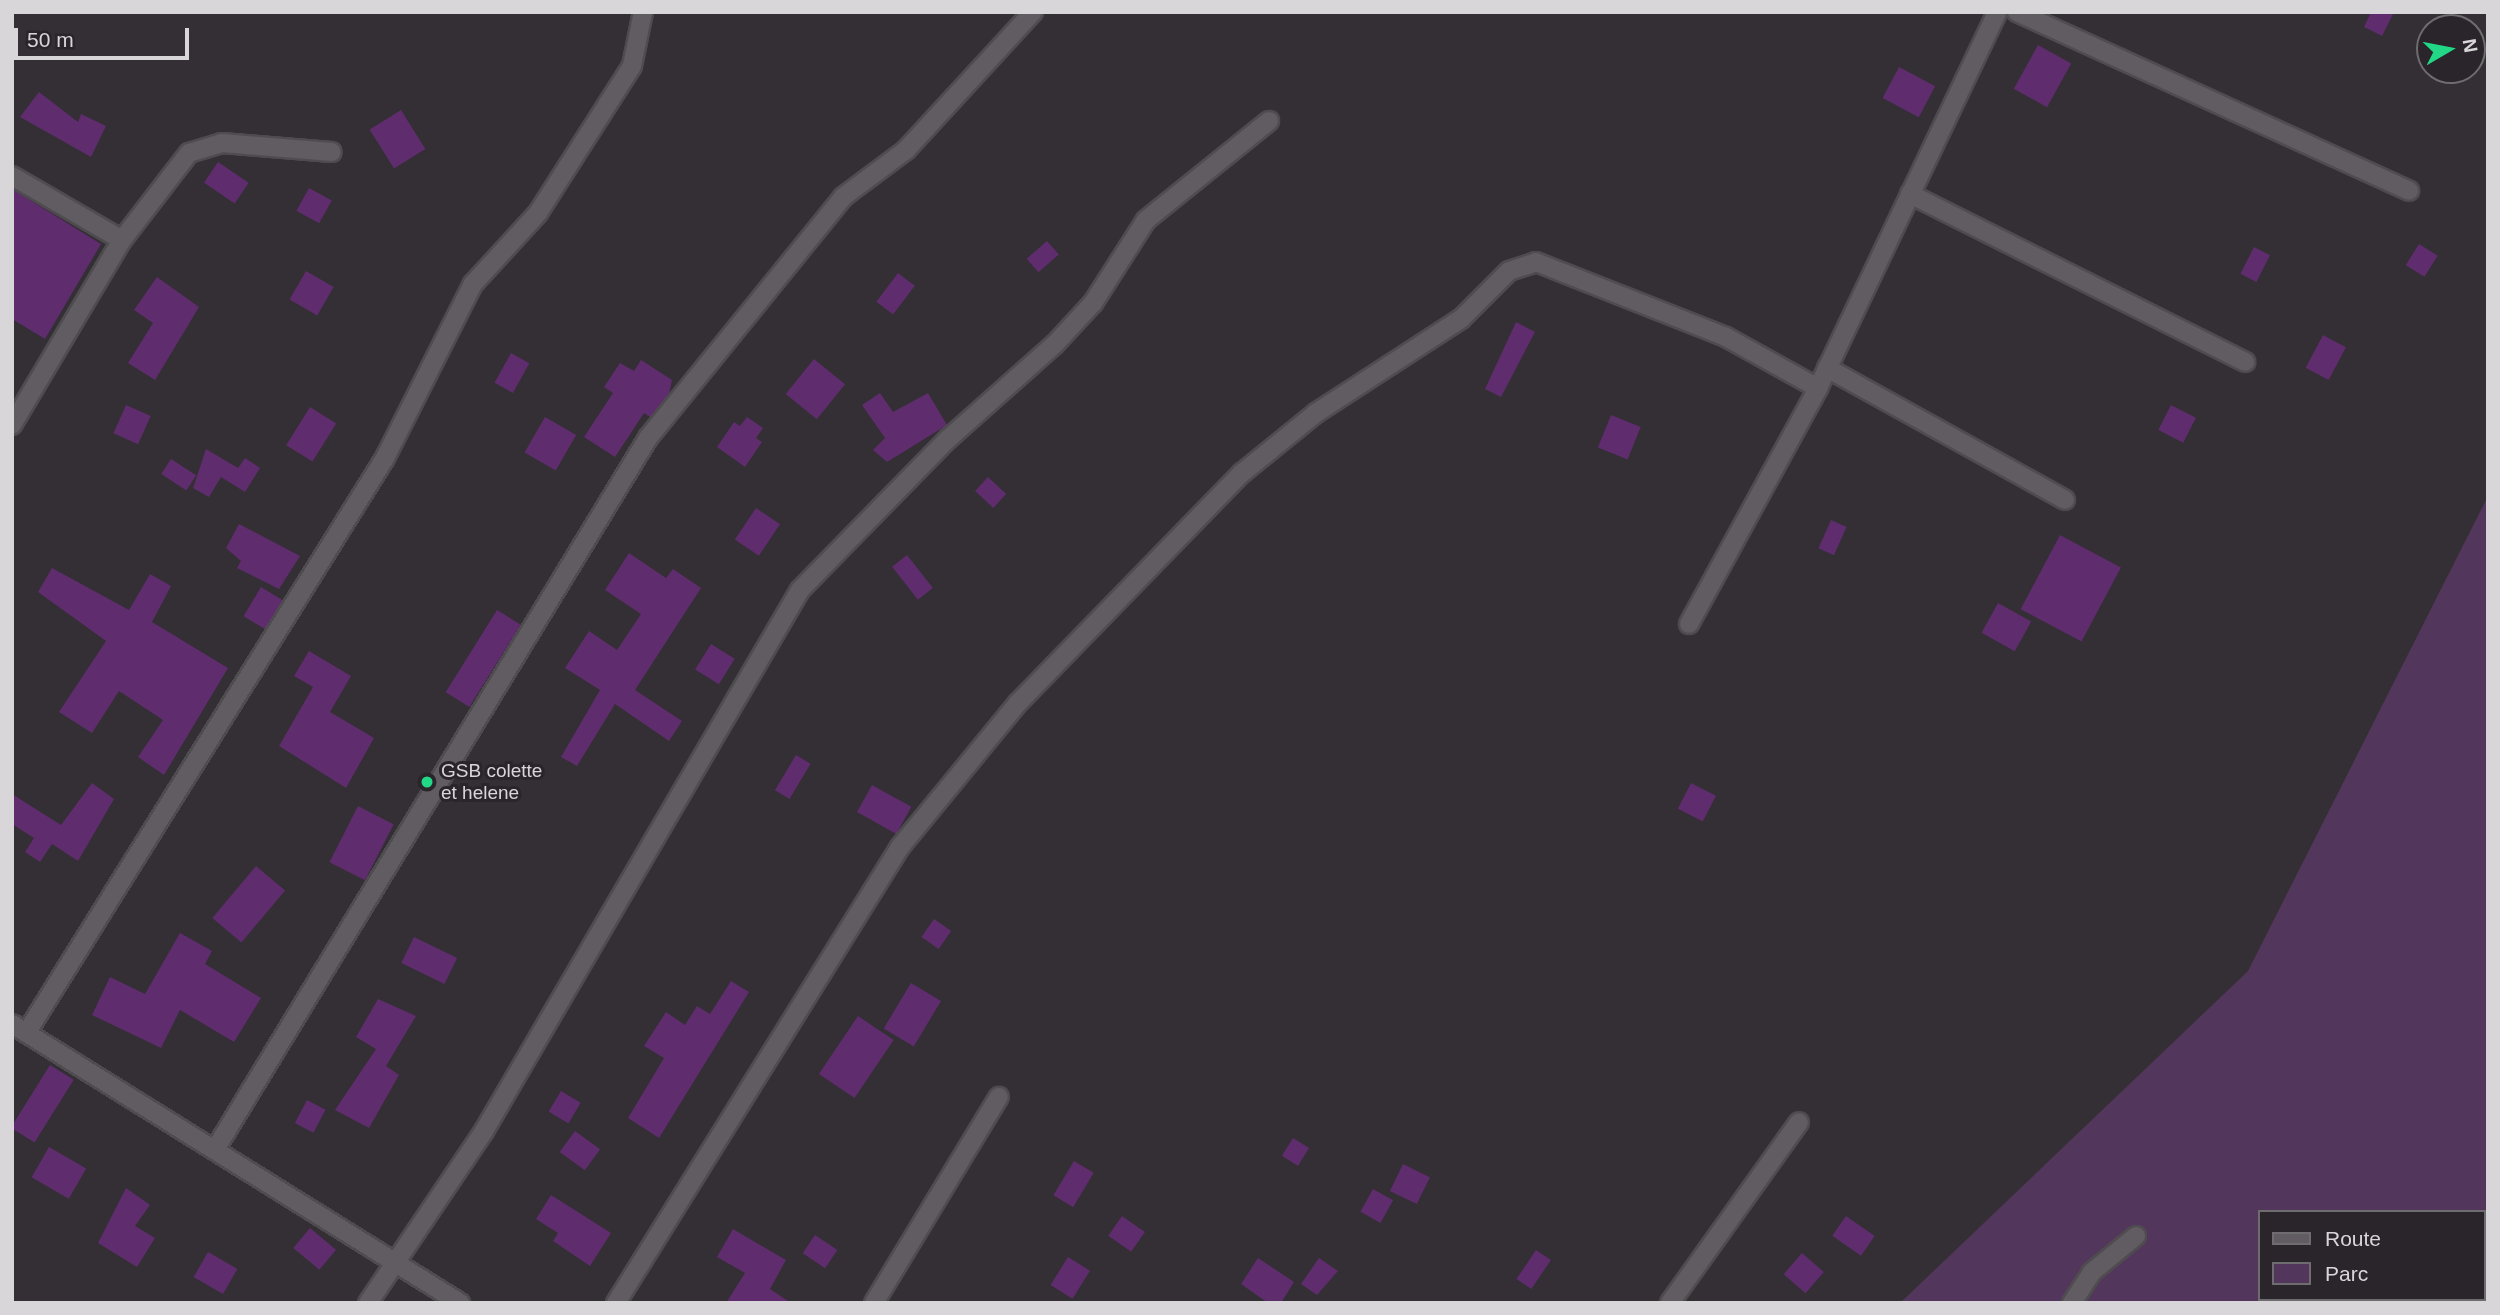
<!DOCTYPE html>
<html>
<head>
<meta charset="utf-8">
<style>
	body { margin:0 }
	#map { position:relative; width:2500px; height:1315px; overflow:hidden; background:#332f34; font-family:Arial,sans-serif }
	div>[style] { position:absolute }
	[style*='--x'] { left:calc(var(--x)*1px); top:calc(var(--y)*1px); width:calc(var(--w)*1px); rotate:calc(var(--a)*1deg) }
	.green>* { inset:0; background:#53365b }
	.building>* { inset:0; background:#5f2c6e; transform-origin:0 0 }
	.roads { filter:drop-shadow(2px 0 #4f4c50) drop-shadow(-2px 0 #4f4c50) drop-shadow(0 2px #4f4c50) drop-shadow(0 -2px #4f4c50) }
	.minor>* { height:18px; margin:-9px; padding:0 9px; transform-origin:9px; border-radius:9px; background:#615c62 }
	.dots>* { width:19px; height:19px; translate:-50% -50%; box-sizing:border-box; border:4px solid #29252a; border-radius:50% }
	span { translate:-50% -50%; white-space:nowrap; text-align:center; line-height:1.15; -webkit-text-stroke:6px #29252a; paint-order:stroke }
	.poi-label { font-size:19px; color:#d9d6da }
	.left { translate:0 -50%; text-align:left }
	.frame { position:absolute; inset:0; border:14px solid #d9d6da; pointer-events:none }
	.legend { position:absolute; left:2258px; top:1210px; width:228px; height:91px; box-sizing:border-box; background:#29252a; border:2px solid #6f6c70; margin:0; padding:9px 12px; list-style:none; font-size:21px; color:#d9d6da }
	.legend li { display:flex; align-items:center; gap:14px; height:35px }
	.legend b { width:35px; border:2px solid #6f6c70 }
	.north { position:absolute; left:2416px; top:14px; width:70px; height:70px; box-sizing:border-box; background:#29252a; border:2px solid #6f6c70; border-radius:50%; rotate:80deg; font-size:19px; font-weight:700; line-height:28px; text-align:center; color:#d9d6da }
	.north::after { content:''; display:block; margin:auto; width:24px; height:32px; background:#22d887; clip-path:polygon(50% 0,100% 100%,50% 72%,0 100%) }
	.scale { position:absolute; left:14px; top:28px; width:175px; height:32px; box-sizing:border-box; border:4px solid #d9d6da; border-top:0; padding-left:9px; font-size:21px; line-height:24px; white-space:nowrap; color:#d9d6da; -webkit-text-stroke:5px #29252a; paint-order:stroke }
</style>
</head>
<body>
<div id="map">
	<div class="green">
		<i style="clip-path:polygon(evenodd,2488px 496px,2488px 1303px,1900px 1303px,2248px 971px,2488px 496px,2260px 1212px,2484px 1212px,2484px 1299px,2260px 1299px,2260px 1212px)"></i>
	</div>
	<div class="building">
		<i style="clip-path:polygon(2371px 12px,2394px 12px,2382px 36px,2364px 27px)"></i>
		<i style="left:2038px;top:45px;width:38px;height:50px;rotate:29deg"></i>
		<i style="left:1899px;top:67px;width:41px;height:35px;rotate:28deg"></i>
		<i style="clip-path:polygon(39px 92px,78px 122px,81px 114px,106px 126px,91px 157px,20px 117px)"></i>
		<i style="left:401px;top:110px;width:46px;height:37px;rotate:58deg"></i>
		<i style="left:218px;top:162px;width:37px;height:25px;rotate:34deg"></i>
		<i style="left:309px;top:188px;width:26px;height:26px;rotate:29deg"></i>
		<i style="clip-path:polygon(12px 189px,101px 244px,45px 339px,12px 319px)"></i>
		<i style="left:1047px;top:241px;width:18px;height:27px;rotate:49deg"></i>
		<i style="left:2419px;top:244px;width:22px;height:25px;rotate:32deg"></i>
		<i style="left:2254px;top:247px;width:18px;height:30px;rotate:27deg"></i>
		<i style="left:306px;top:271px;width:32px;height:33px;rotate:30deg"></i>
		<i style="left:898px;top:273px;width:21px;height:36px;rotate:37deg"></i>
		<i style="clip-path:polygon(157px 277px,199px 307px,155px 380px,128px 363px,153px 323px,134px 310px)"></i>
		<i style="clip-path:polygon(1516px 322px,1535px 332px,1501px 397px,1485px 389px)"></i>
		<i style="left:2323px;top:335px;width:26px;height:37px;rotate:28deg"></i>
		<i style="left:511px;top:353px;width:21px;height:34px;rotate:29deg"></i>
		<i style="left:814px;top:359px;width:40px;height:45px;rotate:39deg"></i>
		<i style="clip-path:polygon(641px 360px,672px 380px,669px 394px,650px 417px,644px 413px,615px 457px,584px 437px,613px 393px,604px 387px,620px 363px,634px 371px)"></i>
		<i style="clip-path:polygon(880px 393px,893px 412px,928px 393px,947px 425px,887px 462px,873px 450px,885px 438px,862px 405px)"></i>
		<i style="left:126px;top:405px;width:27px;height:31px;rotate:24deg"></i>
		<i style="left:2171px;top:405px;width:28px;height:28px;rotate:27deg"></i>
		<i style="left:310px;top:407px;width:31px;height:45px;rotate:32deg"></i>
		<i style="left:1611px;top:415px;width:32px;height:35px;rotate:22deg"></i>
		<i style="left:545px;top:417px;width:36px;height:41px;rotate:30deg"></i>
		<i style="clip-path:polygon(747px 417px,763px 428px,756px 438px,762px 442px,745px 467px,717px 447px,734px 422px,740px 426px)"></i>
		<i style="clip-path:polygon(206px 449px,238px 468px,245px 458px,260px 468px,245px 492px,221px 477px,209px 497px,193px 488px)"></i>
		<i style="left:171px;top:459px;width:30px;height:18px;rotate:33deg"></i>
		<i style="left:988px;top:477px;width:25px;height:19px;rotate:43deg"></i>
		<i style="left:756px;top:508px;width:29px;height:38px;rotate:34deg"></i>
		<i style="left:1831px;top:520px;width:17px;height:31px;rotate:24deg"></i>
		<i style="clip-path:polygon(239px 524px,300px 556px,279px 589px,237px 568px,241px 561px,226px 548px)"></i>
		<i style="left:2060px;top:535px;width:69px;height:84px;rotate:28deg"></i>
		<i style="clip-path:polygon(629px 553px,666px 578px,673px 569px,701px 588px,635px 690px,682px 721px,669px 741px,615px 704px,577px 766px,561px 757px,600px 690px,565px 668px,589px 631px,617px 650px,641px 614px,605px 590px)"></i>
		<i style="left:907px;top:555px;width:42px;height:19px;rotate:52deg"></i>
		<i style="clip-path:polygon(52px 568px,129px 610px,150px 574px,171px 586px,152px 622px,228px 668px,164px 775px,138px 757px,163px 720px,119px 691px,92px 733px,59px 712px,106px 641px,38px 592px)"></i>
		<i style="left:261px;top:587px;width:26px;height:34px;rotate:31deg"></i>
		<i style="left:1998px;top:603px;width:38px;height:34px;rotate:29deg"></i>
		<i style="left:497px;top:610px;width:28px;height:97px;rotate:32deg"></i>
		<i style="left:711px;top:644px;width:28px;height:30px;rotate:32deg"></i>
		<i style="clip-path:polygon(309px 651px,351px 676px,330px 712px,374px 738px,346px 788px,279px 746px,313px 687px,294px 676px)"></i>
		<i style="left:796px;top:755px;width:17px;height:41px;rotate:31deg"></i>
		<i style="clip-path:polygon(92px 783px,114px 799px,78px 861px,52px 844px,40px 862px,25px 852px,34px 838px,12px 824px,12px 794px,61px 825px)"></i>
		<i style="left:1691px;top:783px;width:28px;height:29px;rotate:27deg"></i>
		<i style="left:872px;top:785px;width:45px;height:31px;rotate:29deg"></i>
		<i style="left:358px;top:806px;width:40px;height:63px;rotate:27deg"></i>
		<i style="left:256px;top:866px;width:38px;height:68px;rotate:40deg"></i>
		<i style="left:934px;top:919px;width:21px;height:22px;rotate:35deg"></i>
		<i style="clip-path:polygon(180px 933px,212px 951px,205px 964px,261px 998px,234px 1042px,180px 1010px,161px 1048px,92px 1015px,110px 977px,145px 994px)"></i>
		<i style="left:414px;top:937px;width:48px;height:29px;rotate:26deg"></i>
		<i style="clip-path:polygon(731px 981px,749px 992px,659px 1138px,628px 1118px,664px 1058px,644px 1046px,666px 1012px,685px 1025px,697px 1006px,710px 1014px)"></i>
		<i style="left:911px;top:983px;width:35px;height:53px;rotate:31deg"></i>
		<i style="clip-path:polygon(378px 999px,416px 1016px,386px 1066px,399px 1075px,369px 1128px,335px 1110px,376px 1049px,356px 1037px)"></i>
		<i style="left:858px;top:1016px;width:43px;height:70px;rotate:34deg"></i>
		<i style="left:50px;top:1065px;width:28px;height:74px;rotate:32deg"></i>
		<i style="left:561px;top:1091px;width:23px;height:24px;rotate:31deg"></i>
		<i style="left:307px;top:1100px;width:21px;height:26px;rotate:28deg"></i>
		<i style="left:575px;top:1131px;width:31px;height:26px;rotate:36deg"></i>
		<i style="left:1293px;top:1138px;width:19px;height:21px;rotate:32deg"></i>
		<i style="left:49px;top:1147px;width:43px;height:35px;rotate:30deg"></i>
		<i style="left:1074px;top:1161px;width:23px;height:40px;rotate:31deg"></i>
		<i style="left:1403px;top:1164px;width:30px;height:30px;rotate:26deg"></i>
		<i style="clip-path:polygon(126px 1188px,150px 1205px,135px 1226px,155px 1238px,137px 1267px,98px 1243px)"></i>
		<i style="left:1373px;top:1189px;width:23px;height:26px;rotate:29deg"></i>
		<i style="clip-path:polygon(551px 1195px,611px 1233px,590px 1266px,553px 1241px,558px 1233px,536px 1219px)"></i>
		<i style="left:1122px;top:1216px;width:28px;height:24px;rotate:35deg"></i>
		<i style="left:1846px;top:1216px;width:35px;height:24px;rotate:35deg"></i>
		<i style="left:310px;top:1228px;width:34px;height:26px;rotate:40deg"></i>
		<i style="clip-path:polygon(733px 1229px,786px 1260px,770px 1289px,791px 1303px,726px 1303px,745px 1273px,717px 1257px)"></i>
		<i style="left:815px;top:1235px;width:27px;height:22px;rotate:34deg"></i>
		<i style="left:1536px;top:1250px;width:18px;height:35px;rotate:34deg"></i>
		<i style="left:208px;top:1252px;width:34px;height:29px;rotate:30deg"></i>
		<i style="left:1802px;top:1253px;width:29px;height:28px;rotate:41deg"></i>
		<i style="left:1068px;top:1257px;width:26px;height:33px;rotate:32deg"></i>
		<i style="clip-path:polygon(1258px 1258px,1294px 1282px,1281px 1303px,1268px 1303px,1241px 1284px)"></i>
		<i style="clip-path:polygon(1319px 1258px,1338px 1271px,1317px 1295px,1301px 1284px)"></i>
	</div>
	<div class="roads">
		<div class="minor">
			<i style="--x:2017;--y:12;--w:431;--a:24.5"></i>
			<i style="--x:12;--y:176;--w:127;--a:30.2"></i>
			<i style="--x:1910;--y:194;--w:375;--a:26.6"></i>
			<i style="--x:1827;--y:368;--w:272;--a:29"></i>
			<i style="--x:12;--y:425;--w:215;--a:-59.3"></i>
			<i style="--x:122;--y:240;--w:110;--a:-52.4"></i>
			<i style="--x:189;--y:153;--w:34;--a:-17"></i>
			<i style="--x:222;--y:143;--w:110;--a:4.7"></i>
			<i style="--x:1689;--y:624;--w:269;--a:-61.3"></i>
			<i style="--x:1818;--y:388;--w:416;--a:-64.5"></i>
			<i style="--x:12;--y:1024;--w:528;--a:31.91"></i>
			<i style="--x:27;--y:1032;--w:676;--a:-58.05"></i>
			<i style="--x:385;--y:458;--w:195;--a:-63.2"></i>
			<i style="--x:473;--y:284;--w:96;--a:-47.5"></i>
			<i style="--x:538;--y:213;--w:174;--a:-57.4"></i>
			<i style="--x:632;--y:66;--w:55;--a:-78.5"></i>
			<i style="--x:216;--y:1148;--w:831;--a:-58.68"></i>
			<i style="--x:648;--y:438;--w:310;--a:-51"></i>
			<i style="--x:843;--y:197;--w:79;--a:-36.7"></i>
			<i style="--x:906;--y:150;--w:188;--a:-47.4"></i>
			<i style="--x:368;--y:1303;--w:207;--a:-56"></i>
			<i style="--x:484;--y:1131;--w:627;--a:-59.71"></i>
			<i style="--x:800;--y:590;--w:211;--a:-45.6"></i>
			<i style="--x:948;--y:439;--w:143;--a:-41.6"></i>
			<i style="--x:1055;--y:344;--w:56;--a:-47.2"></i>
			<i style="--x:1093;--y:303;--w:98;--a:-57.4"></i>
			<i style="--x:1146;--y:220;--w:158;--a:-38.8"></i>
			<i style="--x:616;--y:1303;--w:537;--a:-58.09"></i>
			<i style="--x:900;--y:847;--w:186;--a:-50.7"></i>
			<i style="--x:1018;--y:703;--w:321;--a:-45.8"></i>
			<i style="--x:1242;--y:473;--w:95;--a:-39"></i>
			<i style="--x:1316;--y:413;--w:173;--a:-33"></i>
			<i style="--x:1461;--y:319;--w:68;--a:-45"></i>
			<i style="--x:1509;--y:271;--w:28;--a:-18"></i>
			<i style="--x:1536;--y:262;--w:204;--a:21.5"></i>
			<i style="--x:1726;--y:337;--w:105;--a:29"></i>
			<i style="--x:874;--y:1303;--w:241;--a:-58.8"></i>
			<i style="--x:1670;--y:1303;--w:222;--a:-54.5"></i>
			<i style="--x:2072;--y:1303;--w:37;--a:-57"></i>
			<i style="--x:2092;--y:1272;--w:57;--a:-39.3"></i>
		</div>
	</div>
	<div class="dots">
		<i style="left:427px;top:782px;background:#22d887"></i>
	</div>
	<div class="poi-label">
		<span class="left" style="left:441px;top:782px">GSB colette<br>et helene</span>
	</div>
	<div class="frame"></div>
	<ul class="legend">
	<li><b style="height:9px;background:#615c62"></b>Route</li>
	<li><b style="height:19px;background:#53365b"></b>Parc</li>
	</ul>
	<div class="north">N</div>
	<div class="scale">50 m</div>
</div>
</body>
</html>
